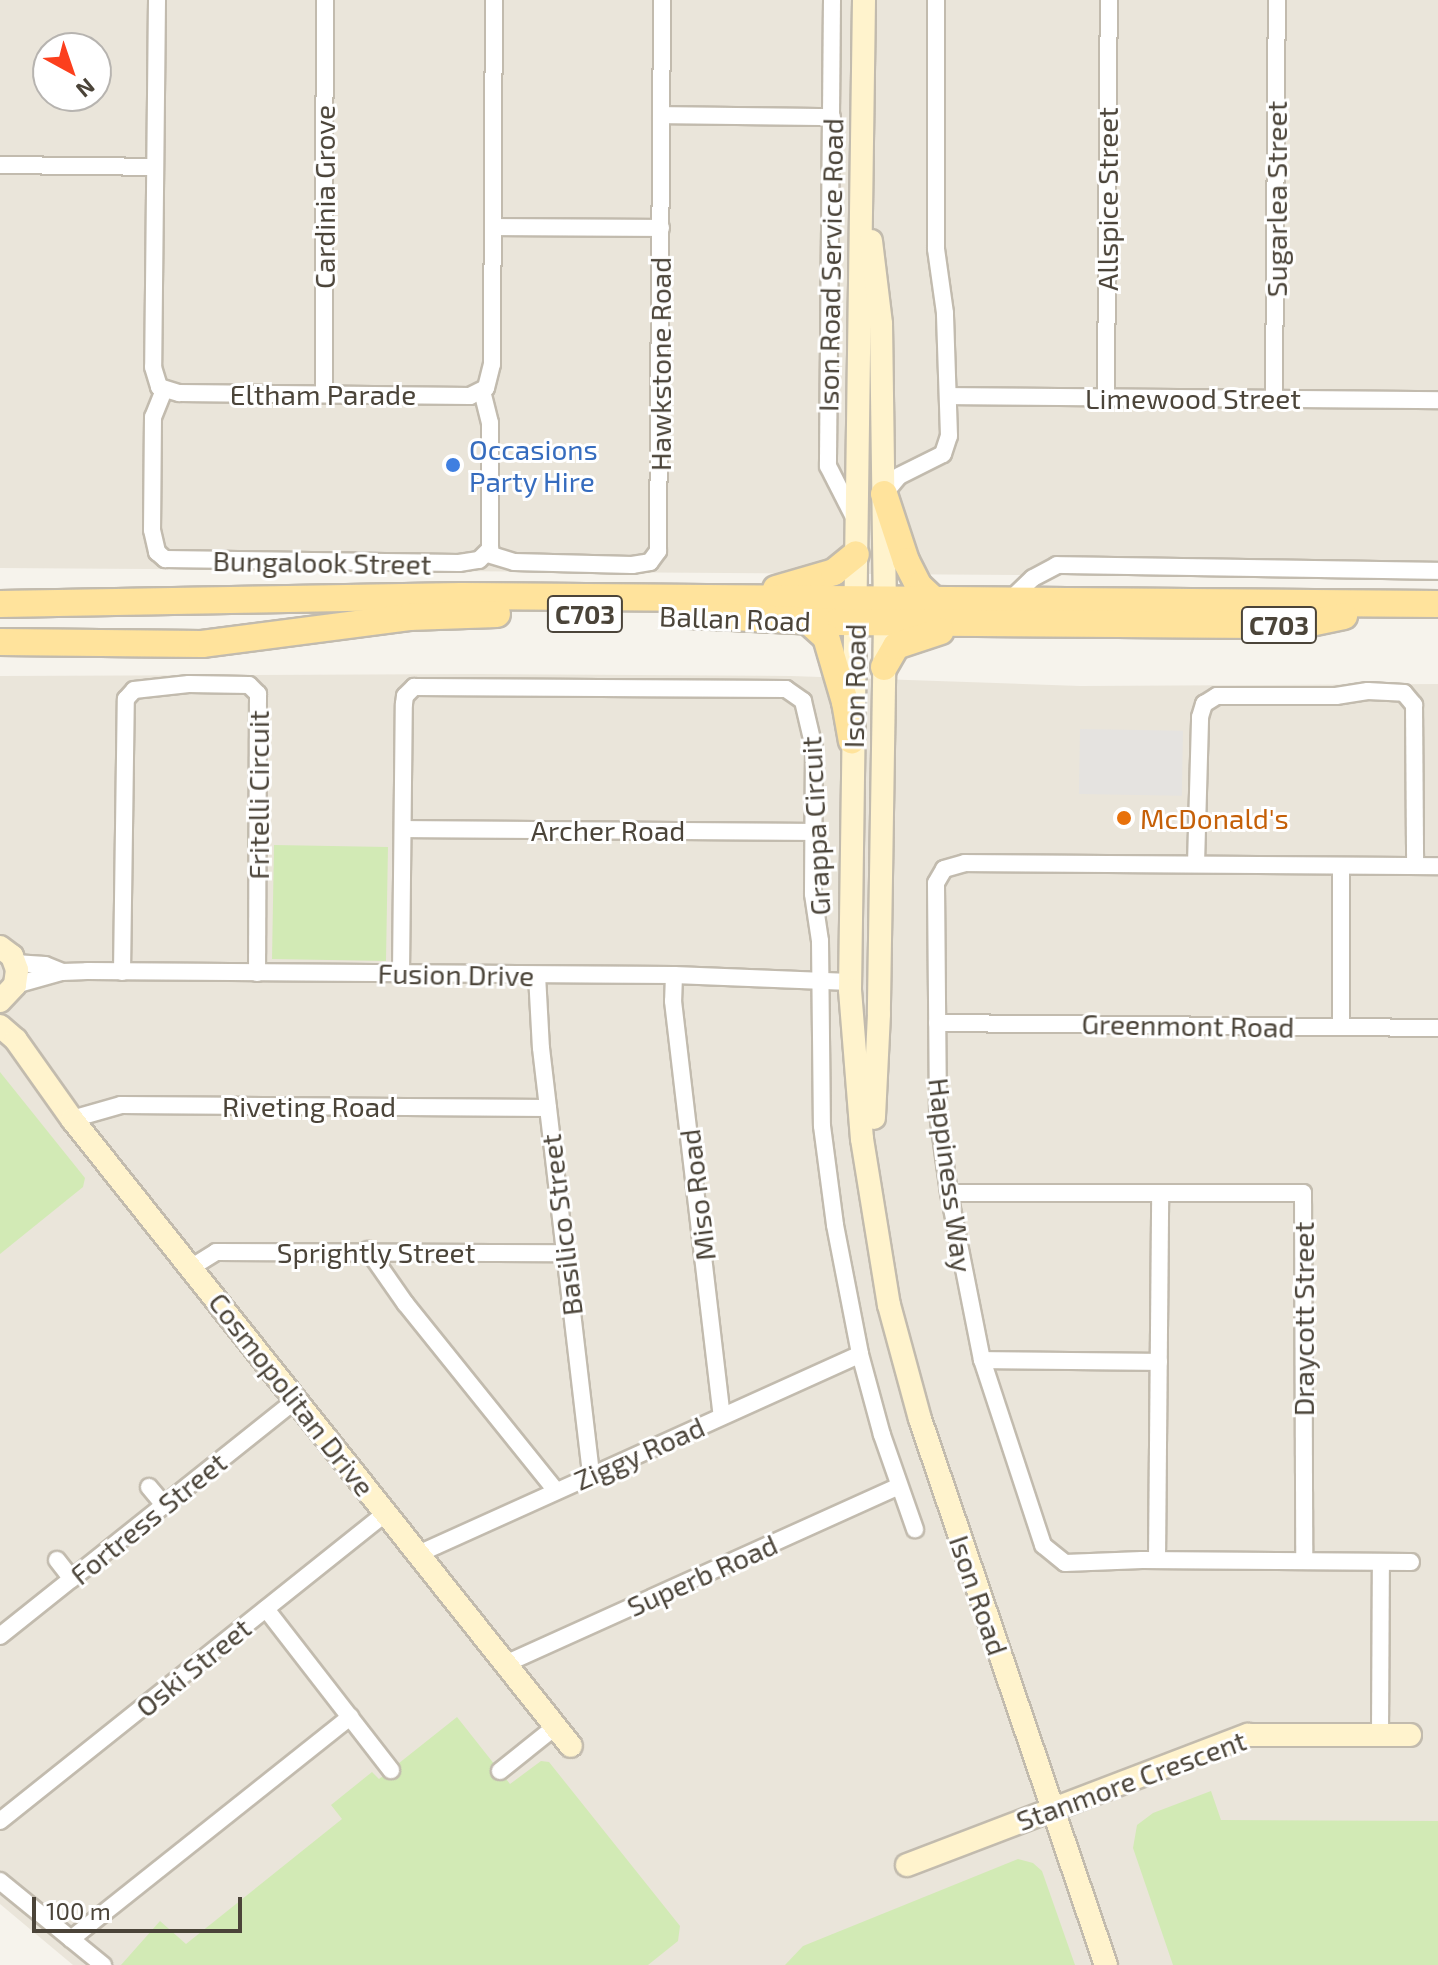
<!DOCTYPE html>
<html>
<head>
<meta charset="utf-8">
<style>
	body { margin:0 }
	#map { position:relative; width:1438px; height:1965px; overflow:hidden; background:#f6f3ec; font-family:"Exo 2",sans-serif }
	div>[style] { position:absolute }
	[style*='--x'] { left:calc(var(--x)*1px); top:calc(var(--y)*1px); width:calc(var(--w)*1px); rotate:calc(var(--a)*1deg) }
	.residential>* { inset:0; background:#eae5da }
	.green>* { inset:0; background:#d2eab5; transform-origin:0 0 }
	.parking>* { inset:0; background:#e5e3e0; transform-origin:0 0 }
	.roads { filter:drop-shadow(2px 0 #c2bbae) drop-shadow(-2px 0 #c2bbae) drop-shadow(0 2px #c2bbae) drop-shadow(0 -2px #c2bbae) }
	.street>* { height:16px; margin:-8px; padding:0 8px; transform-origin:8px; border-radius:8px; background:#fff }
	.secondary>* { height:22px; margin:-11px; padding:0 11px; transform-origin:11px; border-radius:11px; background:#fff3cd }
	.primary>* { height:26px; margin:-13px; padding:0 13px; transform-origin:13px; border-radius:13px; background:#ffe39c }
	.dots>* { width:22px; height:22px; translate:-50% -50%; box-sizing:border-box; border:4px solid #fff; border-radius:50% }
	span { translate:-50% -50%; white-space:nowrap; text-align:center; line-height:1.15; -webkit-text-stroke:6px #fff; paint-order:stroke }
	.shield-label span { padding:2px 6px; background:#fff; border:2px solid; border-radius:6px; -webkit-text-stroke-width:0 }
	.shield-label { font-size:26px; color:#4b4439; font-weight:700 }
	.street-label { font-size:28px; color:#4b4439 }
	.shop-label { font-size:28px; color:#366cbe }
	.left { translate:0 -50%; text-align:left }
	.food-label { font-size:28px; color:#c56008 }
	.north { position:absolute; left:32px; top:32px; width:80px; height:80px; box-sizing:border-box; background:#fff; border:2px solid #b7b4b0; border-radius:50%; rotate:140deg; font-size:22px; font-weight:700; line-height:32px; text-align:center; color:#4b4439 }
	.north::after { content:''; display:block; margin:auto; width:28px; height:36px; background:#fc3f1d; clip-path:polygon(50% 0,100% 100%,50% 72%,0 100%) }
	.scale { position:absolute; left:32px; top:1897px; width:210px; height:36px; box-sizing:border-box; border:4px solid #4b4439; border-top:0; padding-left:10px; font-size:24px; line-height:28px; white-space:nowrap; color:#4b4439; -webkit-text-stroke:6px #fff; paint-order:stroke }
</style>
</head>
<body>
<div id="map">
	<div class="residential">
		<i style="clip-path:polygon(evenodd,0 0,1438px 0,1438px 578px,0 568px,0 0,48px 48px,96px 48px,96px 96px,48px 96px,48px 48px)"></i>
		<i style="clip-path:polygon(480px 674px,791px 676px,1080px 686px,1438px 684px,1438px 1965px,73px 1965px,0 1904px,0 676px)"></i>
	</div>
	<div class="green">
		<i style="left:274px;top:845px;width:114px;height:114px;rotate:1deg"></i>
		<i style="clip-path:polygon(0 1072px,85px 1178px,83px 1187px,0 1254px)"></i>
		<i style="clip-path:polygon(457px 1717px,510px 1784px,541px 1761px,549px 1762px,680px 1926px,678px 1941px,648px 1965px,121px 1965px,160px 1921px,186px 1944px,342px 1819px,331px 1805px,372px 1772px,379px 1779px)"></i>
		<i style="clip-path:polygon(1211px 1791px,1221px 1820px,1438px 1821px,1438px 1965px,1173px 1965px,1133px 1848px,1137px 1825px,1153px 1813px)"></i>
		<i style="clip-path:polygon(1018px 1859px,1033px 1863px,1042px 1871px,1075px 1965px,785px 1965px,803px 1946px)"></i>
	</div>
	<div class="parking">
		<i style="left:1080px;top:729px;width:103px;height:65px;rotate:1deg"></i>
	</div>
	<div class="roads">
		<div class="street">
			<i style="--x:157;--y:0;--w:367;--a:90.6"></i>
			<i style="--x:153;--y:367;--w:21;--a:73"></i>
			<i style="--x:159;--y:387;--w:21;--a:17"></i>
			<i style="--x:179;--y:393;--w:291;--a:0.6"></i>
			<i style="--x:470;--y:396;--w:18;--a:-27"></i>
			<i style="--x:486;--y:388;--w:25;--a:-76"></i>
			<i style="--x:492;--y:364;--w:364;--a:-89.7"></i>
			<i style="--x:832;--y:0;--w:466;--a:90.5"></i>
			<i style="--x:828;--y:466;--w:64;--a:63"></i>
			<i style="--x:661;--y:115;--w:171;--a:0.7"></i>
			<i style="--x:0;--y:165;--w:154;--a:0.7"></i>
			<i style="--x:493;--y:227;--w:168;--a:0.3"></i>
			<i style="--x:164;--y:390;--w:29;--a:112"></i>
			<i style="--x:153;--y:417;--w:113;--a:90.5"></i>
			<i style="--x:152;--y:530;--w:23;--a:77"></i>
			<i style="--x:157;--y:552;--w:11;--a:41"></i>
			<i style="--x:165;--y:559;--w:294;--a:0.8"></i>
			<i style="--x:459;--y:563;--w:20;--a:-9"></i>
			<i style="--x:479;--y:560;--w:16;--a:-45"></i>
			<i style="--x:490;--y:549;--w:126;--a:-90"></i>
			<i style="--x:490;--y:423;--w:33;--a:-104"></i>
			<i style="--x:324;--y:394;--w:394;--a:-89.9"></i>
			<i style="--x:948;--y:396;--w:490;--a:0.5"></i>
			<i style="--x:1106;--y:397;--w:397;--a:-89.6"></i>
			<i style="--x:1274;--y:399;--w:399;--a:-89.6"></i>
			<i style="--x:884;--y:494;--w:23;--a:-50"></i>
			<i style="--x:899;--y:476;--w:49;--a:-26.6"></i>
			<i style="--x:943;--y:454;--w:19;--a:-72"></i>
			<i style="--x:949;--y:436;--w:123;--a:-91.9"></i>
			<i style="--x:945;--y:313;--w:65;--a:-98"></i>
			<i style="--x:936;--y:249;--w:249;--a:-90"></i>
			<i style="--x:488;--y:554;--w:27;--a:17"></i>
			<i style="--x:514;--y:562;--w:118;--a:1.5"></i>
			<i style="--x:632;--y:565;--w:18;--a:-9"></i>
			<i style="--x:650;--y:562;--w:14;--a:-54"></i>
			<i style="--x:658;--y:551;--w:551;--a:-89.58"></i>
			<i style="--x:1011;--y:599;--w:30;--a:-44"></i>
			<i style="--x:1033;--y:578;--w:27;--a:-28"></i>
			<i style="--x:1057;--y:565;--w:381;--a:0.9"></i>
			<i style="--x:403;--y:829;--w:410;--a:0.4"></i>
			<i style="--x:1196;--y:864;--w:147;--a:-88.4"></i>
			<i style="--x:1200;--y:717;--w:14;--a:-73"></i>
			<i style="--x:1204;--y:704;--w:15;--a:-32"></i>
			<i style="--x:1217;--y:696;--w:119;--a:0"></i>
			<i style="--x:1336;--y:696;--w:32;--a:-9"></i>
			<i style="--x:1368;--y:691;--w:36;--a:3"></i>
			<i style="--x:1404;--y:693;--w:16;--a:50"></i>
			<i style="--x:1414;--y:705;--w:161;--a:89.6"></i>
			<i style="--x:15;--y:963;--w:30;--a:4"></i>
			<i style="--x:45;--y:965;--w:18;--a:22"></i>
			<i style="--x:122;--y:972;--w:273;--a:-89.2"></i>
			<i style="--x:126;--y:699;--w:12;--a:-48"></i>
			<i style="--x:134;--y:690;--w:55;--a:-6.2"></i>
			<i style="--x:189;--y:684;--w:60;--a:1"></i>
			<i style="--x:249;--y:685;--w:13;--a:45"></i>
			<i style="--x:258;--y:694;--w:279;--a:90.2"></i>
			<i style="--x:401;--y:973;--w:269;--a:-89.4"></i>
			<i style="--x:404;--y:704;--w:8;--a:-83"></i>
			<i style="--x:405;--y:696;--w:13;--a:-45"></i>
			<i style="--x:414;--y:687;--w:372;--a:0.3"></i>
			<i style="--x:786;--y:689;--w:21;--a:35"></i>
			<i style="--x:803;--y:701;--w:48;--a:76.8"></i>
			<i style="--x:814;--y:748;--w:146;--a:90.4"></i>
			<i style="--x:813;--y:894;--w:48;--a:81.5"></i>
			<i style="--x:820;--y:941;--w:185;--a:89.4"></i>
			<i style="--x:822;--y:1126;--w:100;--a:82.5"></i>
			<i style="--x:835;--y:1225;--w:131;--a:79"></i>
			<i style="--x:860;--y:1354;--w:84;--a:74.8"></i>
			<i style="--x:882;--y:1435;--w:100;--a:70.7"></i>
			<i style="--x:537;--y:975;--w:73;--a:86.9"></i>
			<i style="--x:541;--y:1048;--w:429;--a:83.3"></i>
			<i style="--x:674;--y:975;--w:26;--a:92"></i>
			<i style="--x:673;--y:1001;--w:417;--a:83.3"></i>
			<i style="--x:15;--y:985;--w:49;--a:-15.5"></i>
			<i style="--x:62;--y:972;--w:25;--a:-2"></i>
			<i style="--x:87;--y:971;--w:587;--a:0.39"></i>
			<i style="--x:674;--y:975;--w:176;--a:2.3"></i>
			<i style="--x:937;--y:1023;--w:501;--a:0.57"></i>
			<i style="--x:1341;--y:1027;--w:161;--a:-90"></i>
			<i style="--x:72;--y:1119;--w:51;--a:-15.9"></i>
			<i style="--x:121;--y:1105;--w:427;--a:0.4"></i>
			<i style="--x:949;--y:1193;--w:354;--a:0"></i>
			<i style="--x:1303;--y:1193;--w:367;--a:89.8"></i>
			<i style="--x:368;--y:1250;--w:65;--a:55.1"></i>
			<i style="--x:405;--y:1303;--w:241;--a:51.2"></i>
			<i style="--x:192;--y:1267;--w:28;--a:-32"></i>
			<i style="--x:216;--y:1252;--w:348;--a:0.2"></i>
			<i style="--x:982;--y:1360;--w:177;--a:0.6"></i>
			<i style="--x:149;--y:1487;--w:23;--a:50"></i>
			<i style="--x:418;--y:1554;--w:485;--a:-24.3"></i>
			<i style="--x:57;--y:1560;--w:24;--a:52"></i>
			<i style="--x:1157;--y:1560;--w:366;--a:-89.5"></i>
			<i style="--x:1411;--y:1562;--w:269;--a:-179.6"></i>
			<i style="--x:1142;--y:1560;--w:77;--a:177.8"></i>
			<i style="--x:1065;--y:1563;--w:28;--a:-141"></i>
			<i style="--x:1043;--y:1545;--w:195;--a:-108.2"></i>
			<i style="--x:982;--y:1360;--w:170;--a:-101.2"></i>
			<i style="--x:949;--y:1193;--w:80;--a:-97.9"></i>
			<i style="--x:938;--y:1114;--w:231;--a:-90.5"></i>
			<i style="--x:936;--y:883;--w:16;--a:-60"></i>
			<i style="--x:944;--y:869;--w:22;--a:-16"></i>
			<i style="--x:965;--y:863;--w:473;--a:0.4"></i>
			<i style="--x:266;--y:1609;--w:204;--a:52.2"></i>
			<i style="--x:0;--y:1636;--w:380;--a:-38.6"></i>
			<i style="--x:505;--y:1664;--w:432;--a:-24.3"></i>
			<i style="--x:1380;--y:1734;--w:172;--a:-89.7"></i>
			<i style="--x:500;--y:1771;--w:70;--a:-38.7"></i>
			<i style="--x:0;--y:1821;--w:494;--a:-38.6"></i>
			<i style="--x:0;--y:1881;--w:133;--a:39.2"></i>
			<i style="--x:71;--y:1939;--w:357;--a:-38.5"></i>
		</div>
		<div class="secondary">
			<i style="--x:864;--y:0;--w:990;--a:90.81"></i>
			<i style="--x:850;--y:990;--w:149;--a:85.4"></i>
			<i style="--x:862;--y:1139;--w:168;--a:80.8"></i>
			<i style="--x:889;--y:1305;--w:118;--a:74.8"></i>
			<i style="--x:920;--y:1419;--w:577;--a:71.19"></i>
			<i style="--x:871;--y:241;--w:84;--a:83.1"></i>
			<i style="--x:881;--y:324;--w:298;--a:89.2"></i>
			<i style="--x:885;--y:622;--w:392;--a:90.9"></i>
			<i style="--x:879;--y:1014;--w:104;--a:92.8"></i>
			<i style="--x:0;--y:947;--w:15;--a:37"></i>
			<i style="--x:12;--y:956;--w:15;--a:70"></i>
			<i style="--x:17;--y:970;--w:15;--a:98"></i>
			<i style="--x:15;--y:985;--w:22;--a:133"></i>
			<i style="--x:0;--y:1026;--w:21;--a:41"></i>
			<i style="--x:16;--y:1040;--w:97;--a:54.7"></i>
			<i style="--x:72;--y:1119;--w:801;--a:51.49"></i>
			<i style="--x:907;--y:1865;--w:365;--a:-20.9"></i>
			<i style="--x:1248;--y:1735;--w:162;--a:0"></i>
		</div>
		<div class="primary">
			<i style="--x:884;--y:494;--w:71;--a:71.8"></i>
			<i style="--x:906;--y:561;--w:28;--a:63"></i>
			<i style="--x:919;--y:586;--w:16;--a:43"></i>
			<i style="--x:776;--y:589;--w:60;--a:-16.3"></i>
			<i style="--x:834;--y:572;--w:28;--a:-39"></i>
			<i style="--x:0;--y:604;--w:461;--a:-1"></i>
			<i style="--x:461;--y:596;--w:977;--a:0.47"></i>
			<i style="--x:689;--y:615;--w:148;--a:2.7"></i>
			<i style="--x:837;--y:622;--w:464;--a:0.4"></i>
			<i style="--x:1301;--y:625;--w:44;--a:-11.8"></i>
			<i style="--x:808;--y:621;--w:24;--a:42"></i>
			<i style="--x:826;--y:637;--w:68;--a:73.7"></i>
			<i style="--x:845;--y:702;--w:39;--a:80"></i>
			<i style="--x:0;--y:642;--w:202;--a:0.6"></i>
			<i style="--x:202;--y:644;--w:209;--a:-7.4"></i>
			<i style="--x:409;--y:617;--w:88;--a:-2"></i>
			<i style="--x:884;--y:667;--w:24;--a:-60"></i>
			<i style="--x:896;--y:646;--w:47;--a:-18.4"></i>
		</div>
	</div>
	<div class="dots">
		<i style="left:453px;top:465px;background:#3f7fe0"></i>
		<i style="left:1124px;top:818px;background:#e8710a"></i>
	</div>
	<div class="shield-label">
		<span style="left:585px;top:614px">C703</span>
		<span style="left:1279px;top:625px">C703</span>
	</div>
	<div class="street-label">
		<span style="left:324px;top:197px;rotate:-90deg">Cardinia Grove</span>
		<span style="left:1107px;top:199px;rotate:-90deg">Allspice Street</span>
		<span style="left:1276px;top:199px;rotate:-90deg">Sugarlea Street</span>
		<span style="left:830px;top:265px;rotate:-89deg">Ison Road Service Road</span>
		<span style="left:660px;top:364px;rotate:-90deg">Hawkstone Road</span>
		<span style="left:323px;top:394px">Eltham Parade</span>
		<span style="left:1193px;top:398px">Limewood Street</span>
		<span style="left:322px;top:562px;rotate:1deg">Bungalook Street</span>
		<span style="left:735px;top:618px;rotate:2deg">Ballan Road</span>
		<span style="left:854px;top:686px;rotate:-89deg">Ison Road</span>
		<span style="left:258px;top:795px;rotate:-90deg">Fritelli Circuit</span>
		<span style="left:815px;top:826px;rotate:-93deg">Grappa Circuit</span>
		<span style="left:608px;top:830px">Archer Road</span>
		<span style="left:456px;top:974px;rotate:1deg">Fusion Drive</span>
		<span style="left:1188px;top:1025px;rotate:1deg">Greenmont Road</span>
		<span style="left:309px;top:1106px">Riveting Road</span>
		<span style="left:951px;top:1175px;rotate:83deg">Happiness Way</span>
		<span style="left:697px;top:1195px;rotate:-97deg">Miso Road</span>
		<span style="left:561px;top:1225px;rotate:-97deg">Basilico Street</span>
		<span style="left:376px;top:1252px">Sprightly Street</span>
		<span style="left:1303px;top:1319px;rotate:-90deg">Draycott Street</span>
		<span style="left:292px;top:1394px;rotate:52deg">Cosmopolitan Drive</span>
		<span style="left:639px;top:1453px;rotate:-24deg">Ziggy Road</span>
		<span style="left:148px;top:1518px;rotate:-39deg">Fortress Street</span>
		<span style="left:702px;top:1575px;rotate:-24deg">Superb Road</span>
		<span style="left:979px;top:1595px;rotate:71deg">Ison Road</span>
		<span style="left:193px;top:1667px;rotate:-39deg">Oski Street</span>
		<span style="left:1131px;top:1780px;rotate:-20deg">Stanmore Crescent</span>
	</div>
	<div class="shop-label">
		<span class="left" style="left:469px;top:465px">Occasions<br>Party Hire</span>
	</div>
	<div class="food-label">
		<span class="left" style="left:1140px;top:818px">McDonald's</span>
	</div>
	<div class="north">N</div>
	<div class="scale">100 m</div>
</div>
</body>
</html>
